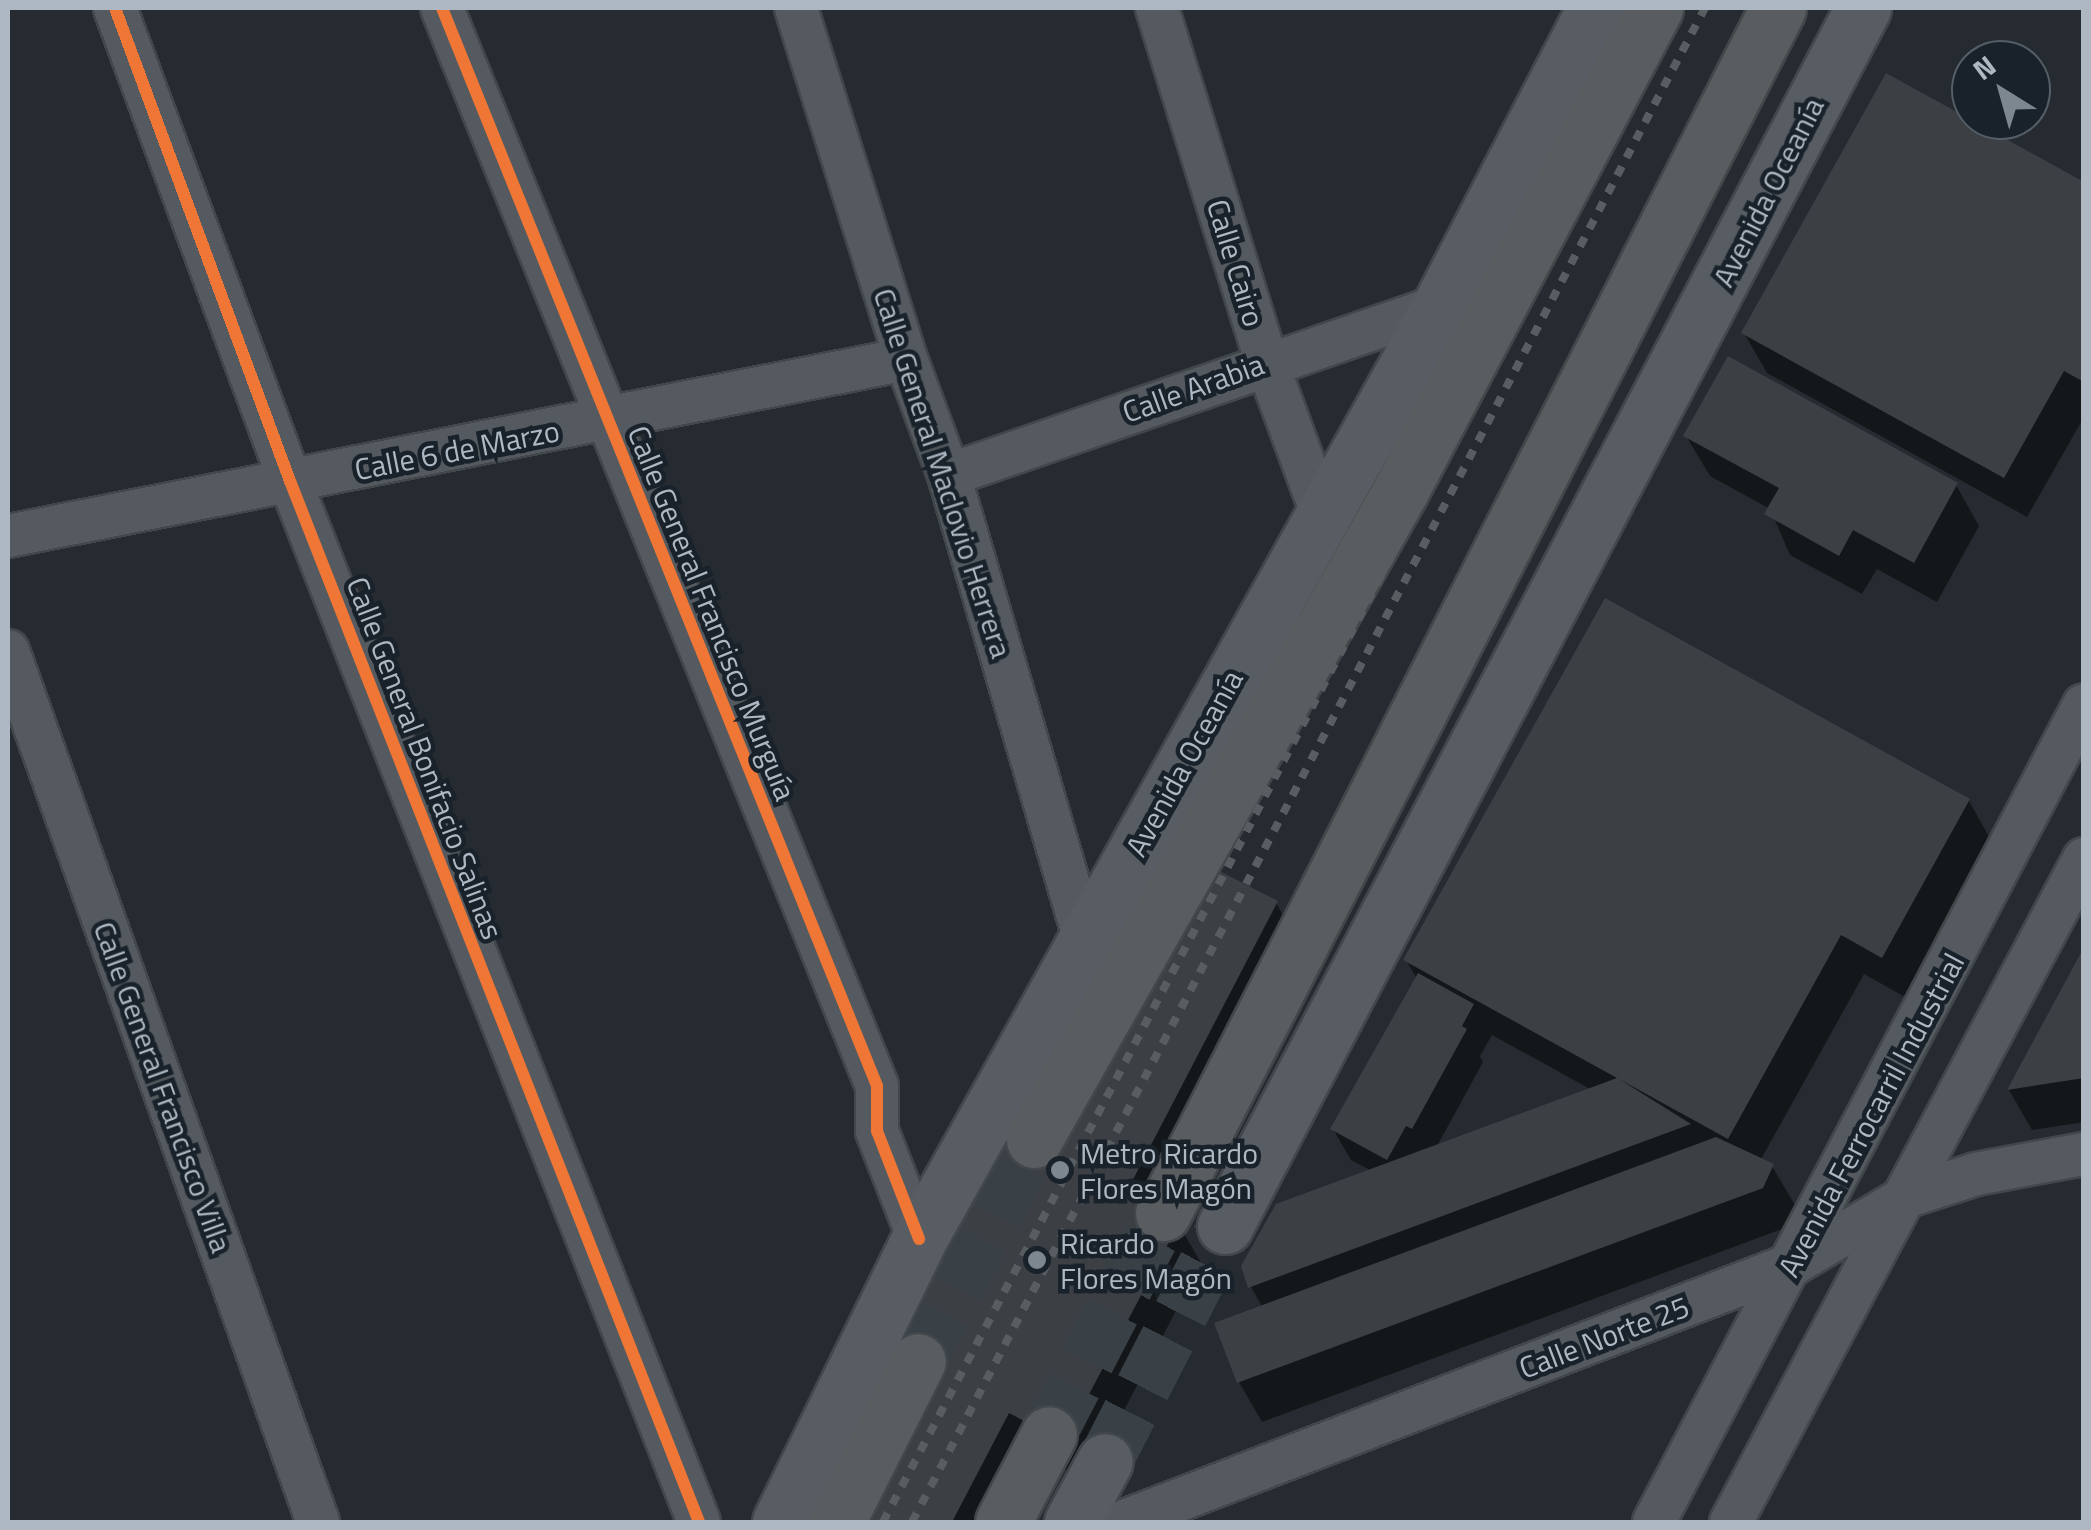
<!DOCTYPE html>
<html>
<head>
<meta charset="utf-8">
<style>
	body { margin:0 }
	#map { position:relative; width:2091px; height:1530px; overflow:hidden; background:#252b30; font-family:"Titillium Web",sans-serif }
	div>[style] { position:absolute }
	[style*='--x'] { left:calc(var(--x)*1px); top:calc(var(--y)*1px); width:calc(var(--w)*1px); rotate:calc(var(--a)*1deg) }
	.shadow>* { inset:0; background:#0007 }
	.building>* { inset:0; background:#3c4045 }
	.secondary-tunnel>* { height:55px; margin-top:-27.5px; transform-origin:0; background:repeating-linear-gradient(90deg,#394046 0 55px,transparent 0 83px) }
	.highway-tunnel>* { height:55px; margin-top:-27.5px; transform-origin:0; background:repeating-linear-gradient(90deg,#394046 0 55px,transparent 0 83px) }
	.roads { filter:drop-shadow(2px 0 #42474b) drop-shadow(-2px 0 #42474b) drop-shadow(0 2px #42474b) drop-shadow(0 -2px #42474b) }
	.street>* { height:42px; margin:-21px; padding:0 21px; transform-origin:21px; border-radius:21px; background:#545a5f }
	.secondary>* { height:55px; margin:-27.5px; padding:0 27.5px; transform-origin:27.5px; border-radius:27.5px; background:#585d64 }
	.highway>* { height:55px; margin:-27.5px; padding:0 27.5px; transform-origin:27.5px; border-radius:27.5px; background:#595d5f }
	.rail>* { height:8px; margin-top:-4px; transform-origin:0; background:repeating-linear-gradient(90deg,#585d62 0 10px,transparent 0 20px) }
	.cycleway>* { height:12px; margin:-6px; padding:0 6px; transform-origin:6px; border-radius:6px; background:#f07635 }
	.dots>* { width:28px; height:28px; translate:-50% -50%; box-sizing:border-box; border:5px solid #19222a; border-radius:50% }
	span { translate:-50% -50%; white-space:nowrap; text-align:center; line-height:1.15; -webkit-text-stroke:9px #19222a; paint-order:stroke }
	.street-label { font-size:30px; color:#adb8c3 }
	.poi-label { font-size:30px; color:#adb8c3 }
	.left { translate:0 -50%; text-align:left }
	.frame { position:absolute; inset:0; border:10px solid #adb8c3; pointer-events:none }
	.north { position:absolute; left:1951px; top:40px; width:100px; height:100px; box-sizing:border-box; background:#19222a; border:2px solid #545e67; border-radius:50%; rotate:323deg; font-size:28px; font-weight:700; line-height:40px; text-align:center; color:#adb8c3 }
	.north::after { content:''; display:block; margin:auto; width:35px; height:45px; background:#7d8790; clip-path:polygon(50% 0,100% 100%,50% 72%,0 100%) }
</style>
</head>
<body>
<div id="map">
	<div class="shadow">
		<i style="clip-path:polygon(2084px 185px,2084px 417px,2027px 517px,1767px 373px,1744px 333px)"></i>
		<i style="clip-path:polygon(1686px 436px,1956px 485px,1979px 526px,1937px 602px,1877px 569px,1862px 594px,1790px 555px,1770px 509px,1710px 476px)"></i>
		<i style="clip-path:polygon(evenodd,1969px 801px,1992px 842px,1905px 997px,1864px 974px,1760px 1161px,1772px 1166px,1796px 1207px,1785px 1228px,1262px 1422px,1239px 1382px,1263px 1308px,1251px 1287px,1372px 1171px,1351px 1160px,1333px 1129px,1417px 979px,1406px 960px,1969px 801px,1492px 1035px,1592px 1090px,1436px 1148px,1483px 1062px,1480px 1056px,1492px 1035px)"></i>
		<i style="clip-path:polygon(1276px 903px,1299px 944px,1178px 1223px,1201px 1263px,1087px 1481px,1032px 1452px,995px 1522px,854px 1522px)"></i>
		<i style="clip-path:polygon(2084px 953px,2084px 1122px,2032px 1130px,2009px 1090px)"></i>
	</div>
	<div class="building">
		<i style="clip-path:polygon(1886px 73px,2084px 182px,2084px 382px,2064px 371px,2004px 478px,1741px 333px)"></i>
		<i style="clip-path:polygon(1728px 356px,1958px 483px,1914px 563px,1853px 530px,1839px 556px,1764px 514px,1779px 488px,1683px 436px)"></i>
		<i style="clip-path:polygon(1605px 598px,1970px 799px,1882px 958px,1841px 935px,1728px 1139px,1619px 1079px,1691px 1124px,1248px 1288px,1241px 1266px,1276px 1204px,1617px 1078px,1403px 960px)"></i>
		<i style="clip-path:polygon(1198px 860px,1278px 901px,1126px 1193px,1180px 1221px,1064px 1442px,1009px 1413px,952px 1522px,851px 1522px,890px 1347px,1006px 1125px)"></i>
		<i style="clip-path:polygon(2084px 947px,2084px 1078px,2007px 1090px)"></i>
		<i style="clip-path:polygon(1418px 973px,1474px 1004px,1462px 1026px,1467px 1029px,1412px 1129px,1406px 1126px,1387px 1160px,1330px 1129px)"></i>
		<i style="clip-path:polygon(1716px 1137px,1774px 1164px,1763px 1188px,1237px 1383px,1214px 1323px)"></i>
	</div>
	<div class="secondary-tunnel">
		<i style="--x:1105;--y:1461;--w:264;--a:-62.9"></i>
	</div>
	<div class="highway-tunnel">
		<i style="--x:918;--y:1361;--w:250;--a:-62.3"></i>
		<i style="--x:1049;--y:1434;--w:249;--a:-62.7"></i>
	</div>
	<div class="roads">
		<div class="street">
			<i style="--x:115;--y:8;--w:504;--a:69.7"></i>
			<i style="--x:290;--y:481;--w:1118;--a:68.55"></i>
			<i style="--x:442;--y:8;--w:1162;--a:68.02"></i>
			<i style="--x:877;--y:1086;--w:45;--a:90"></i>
			<i style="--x:877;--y:1131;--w:116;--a:68.7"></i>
			<i style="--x:796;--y:8;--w:368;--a:72.6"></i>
			<i style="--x:906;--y:359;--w:124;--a:69.7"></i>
			<i style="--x:949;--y:475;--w:484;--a:73.7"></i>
			<i style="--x:1157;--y:8;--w:369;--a:72.8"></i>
			<i style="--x:1266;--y:361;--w:165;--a:69.8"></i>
			<i style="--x:949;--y:475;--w:519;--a:-18.99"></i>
			<i style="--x:8;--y:536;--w:915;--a:-11.15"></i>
			<i style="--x:8;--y:651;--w:925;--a:70.41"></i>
			<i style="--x:1122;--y:1522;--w:719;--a:-21.03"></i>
			<i style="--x:1793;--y:1264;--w:134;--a:-30.6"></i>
			<i style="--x:1908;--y:1196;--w:71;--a:-17.9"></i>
			<i style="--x:1976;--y:1174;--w:110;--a:-10.5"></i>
			<i style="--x:1654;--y:1522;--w:923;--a:-62.24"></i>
			<i style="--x:1731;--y:1522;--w:751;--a:-61.97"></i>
		</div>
		<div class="secondary">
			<i style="--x:1225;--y:1226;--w:1375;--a:-62.35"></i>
			<i style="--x:780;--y:1522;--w:315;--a:-63.8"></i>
			<i style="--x:919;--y:1239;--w:1069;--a:-60.82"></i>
			<i style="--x:1440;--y:306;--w:336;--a:-62.5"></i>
			<i style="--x:1072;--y:1522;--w:69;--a:-61.6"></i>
		</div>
		<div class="highway">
			<i style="--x:1034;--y:1140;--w:746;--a:-60.55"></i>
			<i style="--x:1401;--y:490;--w:545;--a:-62.21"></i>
			<i style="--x:1163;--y:1213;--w:1353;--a:-62.96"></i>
			<i style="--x:837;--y:1522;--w:180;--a:-63.3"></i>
			<i style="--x:1003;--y:1522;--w:99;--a:-62.4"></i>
		</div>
	</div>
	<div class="rail">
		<i style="--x:883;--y:1522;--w:1711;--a:-62.24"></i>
		<i style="--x:912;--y:1522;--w:1709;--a:-62.36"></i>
	</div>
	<div class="cycleway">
		<i style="--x:115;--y:8;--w:504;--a:69.7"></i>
		<i style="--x:290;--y:481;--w:1118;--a:68.55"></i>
		<i style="--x:442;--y:8;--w:1162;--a:68.02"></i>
		<i style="--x:877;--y:1086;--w:45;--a:90"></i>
		<i style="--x:877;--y:1131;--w:116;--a:68.7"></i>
	</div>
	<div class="dots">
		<i style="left:1060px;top:1170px;background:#7d8790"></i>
		<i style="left:1037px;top:1260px;background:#7d8790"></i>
	</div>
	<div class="street-label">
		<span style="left:1768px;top:192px;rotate:-63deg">Avenida Oceanía</span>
		<span style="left:1236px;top:263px;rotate:73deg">Calle Cairo</span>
		<span style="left:1193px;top:388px;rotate:-20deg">Calle Arabia</span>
		<span style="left:457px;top:450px;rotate:-11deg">Calle 6 de Marzo</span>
		<span style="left:943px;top:473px;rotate:72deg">Calle General Maclovio Herrera</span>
		<span style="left:712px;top:613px;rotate:68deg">Calle General Francisco Murguía</span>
		<span style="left:425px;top:758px;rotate:69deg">Calle General Bonifacio Salinas</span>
		<span style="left:1184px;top:763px;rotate:-61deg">Avenida Oceanía</span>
		<span style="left:163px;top:1087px;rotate:70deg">Calle General Francisco Villa</span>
		<span style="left:1871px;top:1115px;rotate:-62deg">Avenida Ferrocarril Industrial</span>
		<span style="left:1604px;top:1337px;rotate:-21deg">Calle Norte 25</span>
	</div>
	<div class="poi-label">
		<span class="left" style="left:1080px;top:1170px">Metro Ricardo<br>Flores Magón</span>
		<span class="left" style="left:1060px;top:1260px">Ricardo<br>Flores Magón</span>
	</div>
	<div class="frame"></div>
	<div class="north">N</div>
</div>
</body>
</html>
